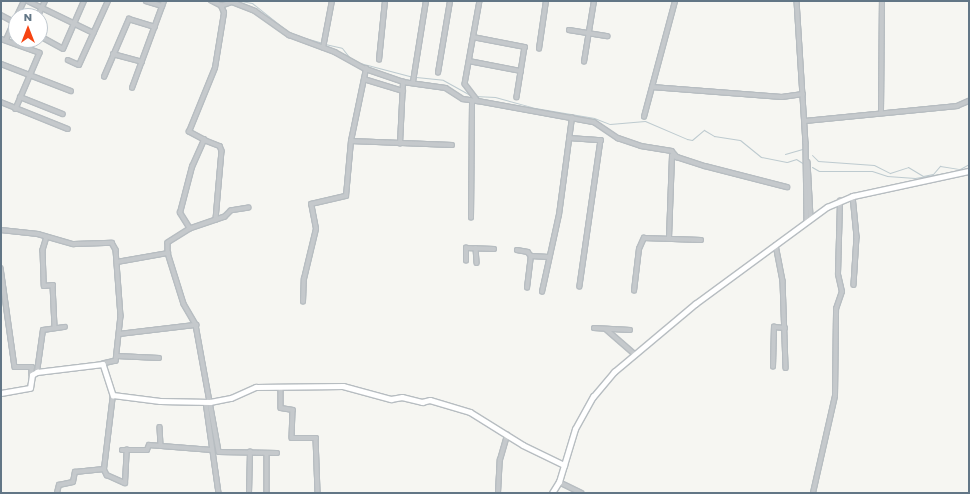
<!DOCTYPE html>
<html>
<head>
<meta charset="utf-8">
<style>
	body { margin:0 }
	#map { position:relative; width:970px; height:494px; overflow:hidden; background:#f6f6f2; font-family:Poppins,sans-serif }
	div>[style] { position:absolute }
	[style*='--x'] { left:calc(var(--x)*1px); top:calc(var(--y)*1px); width:calc(var(--w)*1px); rotate:calc(var(--a)*1deg) }
	.stream>* { height:1px; margin:-0.5px; padding:0 0.5px; transform-origin:0.5px; border-radius:0.5px; background:#bdcacf }
	.roads { filter:drop-shadow(1px 0 #b7bdc1) drop-shadow(-1px 0 #b7bdc1) drop-shadow(0 1px #b7bdc1) drop-shadow(0 -1px #b7bdc1) }
	.street>* { height:3.5px; margin:-1.75px; padding:0 1.75px; transform-origin:1.75px; border-radius:1.75px; background:#c5c9cc }
	.secondary>* { height:4.5px; margin:-2.25px; padding:0 2.25px; transform-origin:2.25px; border-radius:2.25px; background:#fff }
	span { translate:-50% -50%; white-space:nowrap; text-align:center; line-height:1.15; -webkit-text-stroke:4px #fff; paint-order:stroke }
	.frame { position:absolute; inset:0; border:2px solid #627686; pointer-events:none }
	.north { position:absolute; left:8px; top:8px; width:40px; height:40px; box-sizing:border-box; background:#fff; border:1px solid #c0c8cf; border-radius:50%; rotate:0deg; font-size:11px; font-weight:700; line-height:16px; text-align:center; color:#627686 }
	.north::after { content:''; display:block; margin:auto; width:14px; height:18px; background:#f64412; clip-path:polygon(50% 0,100% 100%,50% 72%,0 100%) }
</style>
</head>
<body>
<div id="map">
	<div class="stream">
		<i style="--x:241;--y:1;--w:11;--a:10"></i>
		<i style="--x:252;--y:3;--w:50;--a:38.5"></i>
		<i style="--x:291;--y:34;--w:32;--a:16"></i>
		<i style="--x:325;--y:44;--w:17;--a:13"></i>
		<i style="--x:342;--y:48;--w:11;--a:52"></i>
		<i style="--x:356;--y:62;--w:59;--a:14.7"></i>
		<i style="--x:416;--y:77;--w:27;--a:6"></i>
		<i style="--x:443;--y:80;--w:33;--a:29"></i>
		<i style="--x:475;--y:96;--w:20;--a:3"></i>
		<i style="--x:495;--y:97;--w:41;--a:15.4"></i>
		<i style="--x:535;--y:108;--w:60;--a:9.6"></i>
		<i style="--x:594;--y:118;--w:17;--a:21"></i>
		<i style="--x:610;--y:124;--w:35;--a:-5"></i>
		<i style="--x:645;--y:121;--w:46;--a:23.2"></i>
		<i style="--x:687;--y:139;--w:5;--a:11"></i>
		<i style="--x:692;--y:140;--w:16;--a:-40"></i>
		<i style="--x:704;--y:130;--w:12;--a:31"></i>
		<i style="--x:714;--y:136;--w:26;--a:9"></i>
		<i style="--x:740;--y:140;--w:27;--a:39"></i>
		<i style="--x:761;--y:157;--w:26;--a:11"></i>
		<i style="--x:787;--y:162;--w:9;--a:-18"></i>
		<i style="--x:796;--y:159;--w:9;--a:32"></i>
		<i style="--x:785;--y:154;--w:18;--a:-16"></i>
		<i style="--x:812;--y:155;--w:8;--a:45"></i>
		<i style="--x:818;--y:161;--w:56;--a:4.1"></i>
		<i style="--x:874;--y:165;--w:18;--a:27"></i>
		<i style="--x:890;--y:173;--w:19;--a:-18"></i>
		<i style="--x:908;--y:167;--w:17;--a:31"></i>
		<i style="--x:923;--y:176;--w:10;--a:-11"></i>
		<i style="--x:933;--y:174;--w:11;--a:-49"></i>
		<i style="--x:940;--y:166;--w:20;--a:9"></i>
		<i style="--x:960;--y:169;--w:10;--a:-29"></i>
		<i style="--x:812;--y:167;--w:8;--a:30"></i>
		<i style="--x:819;--y:171;--w:53;--a:0"></i>
		<i style="--x:872;--y:171;--w:16;--a:18"></i>
		<i style="--x:887;--y:176;--w:28;--a:4"></i>
		<i style="--x:915;--y:178;--w:55;--a:-9.5"></i>
	</div>
	<div class="roads">
		<div class="street">
			<i style="--x:28;--y:1;--w:73;--a:25.9"></i>
			<i style="--x:146;--y:1;--w:17;--a:17"></i>
			<i style="--x:480;--y:1;--w:84;--a:100.2"></i>
			<i style="--x:465;--y:84;--w:21;--a:53"></i>
			<i style="--x:478;--y:101;--w:118;--a:10.3"></i>
			<i style="--x:594;--y:122;--w:29;--a:34"></i>
			<i style="--x:618;--y:138;--w:24;--a:19"></i>
			<i style="--x:641;--y:146;--w:31;--a:9"></i>
			<i style="--x:672;--y:151;--w:8;--a:50"></i>
			<i style="--x:677;--y:157;--w:29;--a:18"></i>
			<i style="--x:705;--y:166;--w:85;--a:14.4"></i>
			<i style="--x:797;--y:1;--w:142;--a:86.4"></i>
			<i style="--x:806;--y:143;--w:78;--a:89.3"></i>
			<i style="--x:221;--y:6;--w:12;--a:-20"></i>
			<i style="--x:232;--y:2;--w:25;--a:21"></i>
			<i style="--x:255;--y:11;--w:42;--a:35.2"></i>
			<i style="--x:289;--y:35;--w:49;--a:20.3"></i>
			<i style="--x:335;--y:52;--w:35;--a:29"></i>
			<i style="--x:366;--y:69;--w:39;--a:19"></i>
			<i style="--x:403;--y:82;--w:43;--a:7.9"></i>
			<i style="--x:446;--y:88;--w:20;--a:33"></i>
			<i style="--x:463;--y:99;--w:15;--a:8"></i>
			<i style="--x:1;--y:15;--w:17;--a:28"></i>
			<i style="--x:17;--y:16;--w:17;--a:-65"></i>
			<i style="--x:38;--y:16;--w:17;--a:-65"></i>
			<i style="--x:569;--y:30;--w:39;--a:9"></i>
			<i style="--x:40;--y:36;--w:26;--a:29"></i>
			<i style="--x:63;--y:49;--w:52;--a:-66.4"></i>
			<i style="--x:473;--y:37;--w:53;--a:10.9"></i>
			<i style="--x:525;--y:47;--w:51;--a:99.1"></i>
			<i style="--x:1;--y:39;--w:41;--a:19.7"></i>
			<i style="--x:40;--y:53;--w:61;--a:113.2"></i>
			<i style="--x:6;--y:40;--w:24;--a:-66"></i>
			<i style="--x:24;--y:47;--w:8;--a:-67"></i>
			<i style="--x:323;--y:48;--w:48;--a:-79.2"></i>
			<i style="--x:539;--y:49;--w:49;--a:-81.7"></i>
			<i style="--x:113;--y:54;--w:30;--a:15"></i>
			<i style="--x:68;--y:60;--w:12;--a:24"></i>
			<i style="--x:79;--y:65;--w:70;--a:-65.6"></i>
			<i style="--x:379;--y:60;--w:59;--a:-84.2"></i>
			<i style="--x:469;--y:61;--w:53;--a:10.9"></i>
			<i style="--x:584;--y:62;--w:62;--a:-80.7"></i>
			<i style="--x:1;--y:64;--w:75;--a:21.1"></i>
			<i style="--x:438;--y:73;--w:73;--a:-80.5"></i>
			<i style="--x:104;--y:77;--w:63;--a:-66.7"></i>
			<i style="--x:129;--y:19;--w:27;--a:17"></i>
			<i style="--x:364;--y:79;--w:41;--a:17.1"></i>
			<i style="--x:413;--y:82;--w:82;--a:-80.9"></i>
			<i style="--x:652;--y:87;--w:130;--a:4.4"></i>
			<i style="--x:782;--y:97;--w:21;--a:-8"></i>
			<i style="--x:132;--y:88;--w:93;--a:-69.8"></i>
			<i style="--x:20;--y:97;--w:46;--a:21.6"></i>
			<i style="--x:1;--y:102;--w:72;--a:21.9"></i>
			<i style="--x:881;--y:111;--w:110;--a:-89.5"></i>
			<i style="--x:644;--y:117;--w:120;--a:-75"></i>
			<i style="--x:805;--y:121;--w:153;--a:-5.6"></i>
			<i style="--x:957;--y:106;--w:13;--a:-23"></i>
			<i style="--x:569;--y:138;--w:32;--a:4"></i>
			<i style="--x:601;--y:140;--w:148;--a:98.2"></i>
			<i style="--x:204;--y:140;--w:17;--a:21"></i>
			<i style="--x:220;--y:146;--w:5;--a:68"></i>
			<i style="--x:222;--y:151;--w:69;--a:95"></i>
			<i style="--x:351;--y:141;--w:101;--a:2.3"></i>
			<i style="--x:400;--y:144;--w:62;--a:-87.2"></i>
			<i style="--x:808;--y:162;--w:55;--a:86.9"></i>
			<i style="--x:853;--y:196;--w:41;--a:84.4"></i>
			<i style="--x:857;--y:237;--w:48;--a:93.6"></i>
			<i style="--x:249;--y:208;--w:18;--a:171"></i>
			<i style="--x:231;--y:211;--w:8;--a:135"></i>
			<i style="--x:225;--y:217;--w:37;--a:161"></i>
			<i style="--x:190;--y:229;--w:26;--a:148"></i>
			<i style="--x:168;--y:243;--w:10;--a:90"></i>
			<i style="--x:168;--y:253;--w:53;--a:72.6"></i>
			<i style="--x:184;--y:304;--w:24;--a:60"></i>
			<i style="--x:196;--y:325;--w:129;--a:79.7"></i>
			<i style="--x:219;--y:452;--w:58;--a:1"></i>
			<i style="--x:471;--y:218;--w:116;--a:-89.5"></i>
			<i style="--x:190;--y:229;--w:19;--a:-122"></i>
			<i style="--x:180;--y:213;--w:48;--a:-75.4"></i>
			<i style="--x:192;--y:167;--w:30;--a:-66"></i>
			<i style="--x:204;--y:140;--w:17;--a:-152"></i>
			<i style="--x:189;--y:132;--w:69;--a:-67.9"></i>
			<i style="--x:215;--y:68;--w:56;--a:-80.7"></i>
			<i style="--x:224;--y:13;--w:8;--a:-113"></i>
			<i style="--x:221;--y:6;--w:11;--a:-153"></i>
			<i style="--x:1;--y:230;--w:37;--a:6"></i>
			<i style="--x:38;--y:234;--w:37;--a:16"></i>
			<i style="--x:74;--y:244;--w:38;--a:-2"></i>
			<i style="--x:112;--y:243;--w:8;--a:60"></i>
			<i style="--x:116;--y:250;--w:66;--a:85.7"></i>
			<i style="--x:121;--y:316;--w:45;--a:96.3"></i>
			<i style="--x:116;--y:361;--w:13;--a:167"></i>
			<i style="--x:47;--y:237;--w:14;--a:107"></i>
			<i style="--x:43;--y:250;--w:36;--a:88"></i>
			<i style="--x:44;--y:286;--w:9;--a:-6"></i>
			<i style="--x:53;--y:285;--w:43;--a:87.3"></i>
			<i style="--x:669;--y:238;--w:82;--a:-87.9"></i>
			<i style="--x:672;--y:156;--w:5;--a:11"></i>
			<i style="--x:776;--y:245;--w:37;--a:79"></i>
			<i style="--x:783;--y:281;--w:87;--a:88"></i>
			<i style="--x:476;--y:248;--w:15;--a:86"></i>
			<i style="--x:517;--y:250;--w:11;--a:10"></i>
			<i style="--x:528;--y:252;--w:5;--a:53"></i>
			<i style="--x:531;--y:256;--w:18;--a:3"></i>
			<i style="--x:466;--y:261;--w:13;--a:-90"></i>
			<i style="--x:466;--y:248;--w:28;--a:2"></i>
			<i style="--x:117;--y:262;--w:52;--a:-10"></i>
			<i style="--x:1;--y:268;--w:100;--a:82"></i>
			<i style="--x:15;--y:367;--w:17;--a:0"></i>
			<i style="--x:32;--y:367;--w:8;--a:90"></i>
			<i style="--x:527;--y:288;--w:32;--a:-83"></i>
			<i style="--x:634;--y:291;--w:42;--a:-83.2"></i>
			<i style="--x:639;--y:249;--w:12;--a:-66"></i>
			<i style="--x:644;--y:238;--w:57;--a:2"></i>
			<i style="--x:542;--y:292;--w:79;--a:-77.6"></i>
			<i style="--x:559;--y:215;--w:98;--a:-82.4"></i>
			<i style="--x:303;--y:302;--w:23;--a:-88"></i>
			<i style="--x:304;--y:279;--w:51;--a:-76.5"></i>
			<i style="--x:316;--y:229;--w:25;--a:-101"></i>
			<i style="--x:311;--y:204;--w:36;--a:-13"></i>
			<i style="--x:346;--y:196;--w:55;--a:-84.8"></i>
			<i style="--x:351;--y:141;--w:74;--a:-78.2"></i>
			<i style="--x:594;--y:328;--w:36;--a:3"></i>
			<i style="--x:606;--y:329;--w:38;--a:41"></i>
			<i style="--x:119;--y:334;--w:78;--a:-6.7"></i>
			<i style="--x:117;--y:356;--w:42;--a:2.7"></i>
			<i style="--x:773;--y:367;--w:40;--a:-88.6"></i>
			<i style="--x:774;--y:327;--w:11;--a:5"></i>
			<i style="--x:37;--y:372;--w:42;--a:-81.9"></i>
			<i style="--x:43;--y:330;--w:22;--a:-8"></i>
			<i style="--x:281;--y:387;--w:21;--a:90"></i>
			<i style="--x:281;--y:408;--w:12;--a:9"></i>
			<i style="--x:293;--y:410;--w:28;--a:92"></i>
			<i style="--x:292;--y:438;--w:24;--a:0"></i>
			<i style="--x:316;--y:438;--w:55;--a:87.9"></i>
			<i style="--x:206;--y:402;--w:92;--a:81.9"></i>
			<i style="--x:160;--y:427;--w:19;--a:87"></i>
			<i style="--x:122;--y:450;--w:25;--a:0"></i>
			<i style="--x:147;--y:450;--w:5;--a:-68"></i>
			<i style="--x:149;--y:445;--w:63;--a:4.5"></i>
			<i style="--x:267;--y:453;--w:40;--a:90"></i>
			<i style="--x:104;--y:469;--w:7;--a:63"></i>
			<i style="--x:107;--y:475;--w:20;--a:24"></i>
			<i style="--x:125;--y:483;--w:33;--a:-87"></i>
			<i style="--x:559;--y:482;--w:25;--a:26"></i>
			<i style="--x:57;--y:493;--w:8;--a:-76"></i>
			<i style="--x:59;--y:485;--w:14;--a:-12"></i>
			<i style="--x:73;--y:482;--w:10;--a:-79"></i>
			<i style="--x:75;--y:472;--w:29;--a:-6"></i>
			<i style="--x:104;--y:469;--w:75;--a:-83.1"></i>
			<i style="--x:249;--y:493;--w:41;--a:-88.6"></i>
			<i style="--x:498;--y:493;--w:33;--a:-87"></i>
			<i style="--x:500;--y:460;--w:26;--a:-74"></i>
			<i style="--x:813;--y:493;--w:99;--a:-77.2"></i>
			<i style="--x:835;--y:396;--w:87;--a:-89.3"></i>
			<i style="--x:836;--y:309;--w:18;--a:-71"></i>
			<i style="--x:842;--y:292;--w:18;--a:-103"></i>
			<i style="--x:838;--y:274;--w:73;--a:-88.4"></i>
		</div>
		<div class="secondary">
			<i style="--x:1;--y:393;--w:29;--a:-10"></i>
			<i style="--x:30;--y:388;--w:13;--a:-81"></i>
			<i style="--x:32;--y:375;--w:6;--a:-31"></i>
			<i style="--x:37;--y:372;--w:66;--a:-6.9"></i>
			<i style="--x:103;--y:364;--w:33;--a:72"></i>
			<i style="--x:113;--y:395;--w:47;--a:7.3"></i>
			<i style="--x:160;--y:401;--w:50;--a:1.1"></i>
			<i style="--x:210;--y:402;--w:21;--a:-11"></i>
			<i style="--x:231;--y:398;--w:27;--a:-24"></i>
			<i style="--x:256;--y:387;--w:87;--a:-0.7"></i>
			<i style="--x:343;--y:386;--w:50;--a:15.2"></i>
			<i style="--x:391;--y:399;--w:11;--a:-10"></i>
			<i style="--x:402;--y:397;--w:21;--a:14"></i>
			<i style="--x:422;--y:402;--w:8;--a:-14"></i>
			<i style="--x:430;--y:400;--w:42;--a:16.7"></i>
			<i style="--x:470;--y:412;--w:62;--a:31.9"></i>
			<i style="--x:523;--y:445;--w:46;--a:26"></i>
			<i style="--x:552;--y:493;--w:13;--a:-58"></i>
			<i style="--x:559;--y:482;--w:55;--a:-73.2"></i>
			<i style="--x:575;--y:429;--w:37;--a:-61"></i>
			<i style="--x:593;--y:397;--w:33;--a:-50"></i>
			<i style="--x:614;--y:372;--w:106;--a:-40"></i>
			<i style="--x:695;--y:304;--w:164;--a:-36.3"></i>
			<i style="--x:827;--y:207;--w:28;--a:-23"></i>
			<i style="--x:853;--y:196;--w:119;--a:-12.2"></i>
		</div>
	</div>
	<div class="frame"></div>
	<div class="north">N</div>
</div>
</body>
</html>
